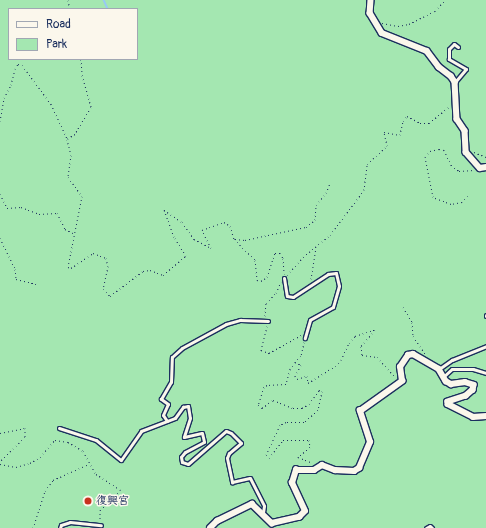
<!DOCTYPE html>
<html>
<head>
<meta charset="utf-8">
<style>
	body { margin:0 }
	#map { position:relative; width:486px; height:528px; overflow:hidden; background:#dee3e8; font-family:Pangolin,"LXGW WenKai TC",sans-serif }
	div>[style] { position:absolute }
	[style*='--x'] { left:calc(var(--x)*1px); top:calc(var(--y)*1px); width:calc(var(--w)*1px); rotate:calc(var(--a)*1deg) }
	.green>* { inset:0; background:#a4e7b1 }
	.stream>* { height:1.5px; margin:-0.75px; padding:0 0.75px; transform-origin:0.75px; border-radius:0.75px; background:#97c9f4 }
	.path>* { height:1px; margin-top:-0.5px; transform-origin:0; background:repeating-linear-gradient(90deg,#1b2f5e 0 1px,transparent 0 4px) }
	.roads { filter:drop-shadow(1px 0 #1b2f5e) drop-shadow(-1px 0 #1b2f5e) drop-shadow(0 1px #1b2f5e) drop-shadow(0 -1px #1b2f5e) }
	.service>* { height:3px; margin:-1.5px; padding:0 1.5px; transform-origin:1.5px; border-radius:1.5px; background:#fbf7ec }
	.minor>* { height:5.5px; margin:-2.75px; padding:0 2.75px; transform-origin:2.75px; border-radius:2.75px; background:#fbf7ec }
	.dots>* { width:11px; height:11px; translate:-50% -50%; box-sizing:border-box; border:2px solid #fbf7ec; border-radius:50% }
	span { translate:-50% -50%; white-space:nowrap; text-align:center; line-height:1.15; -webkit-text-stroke:3px #fbf7ec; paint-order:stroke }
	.poi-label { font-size:11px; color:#1b2f5e }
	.left { translate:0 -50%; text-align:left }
	.legend { position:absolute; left:8px; top:8px; width:130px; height:52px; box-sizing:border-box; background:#fbf7ec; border:1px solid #a1a7b3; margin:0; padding:5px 7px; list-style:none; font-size:12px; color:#1b2f5e }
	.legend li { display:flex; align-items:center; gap:8px; height:20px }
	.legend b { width:20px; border:1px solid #a1a7b3 }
</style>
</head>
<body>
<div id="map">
	<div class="green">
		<i style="clip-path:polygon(evenodd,0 0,486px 0,486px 528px,0 528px,0 0,9px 9px,137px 9px,137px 59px,9px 59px,9px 9px)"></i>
	</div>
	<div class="stream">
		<i style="--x:104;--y:0;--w:10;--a:66"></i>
	</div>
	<div class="path">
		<i style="--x:68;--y:0;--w:9;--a:77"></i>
		<i style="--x:382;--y:23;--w:16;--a:11"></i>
		<i style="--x:398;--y:26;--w:11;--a:-10"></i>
		<i style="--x:409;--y:24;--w:29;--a:-27"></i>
		<i style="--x:435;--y:11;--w:15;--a:-48"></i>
		<i style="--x:81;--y:59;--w:16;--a:86"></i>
		<i style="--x:82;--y:75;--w:33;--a:74"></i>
		<i style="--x:91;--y:107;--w:31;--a:121"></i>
		<i style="--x:75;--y:134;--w:9;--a:148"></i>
		<i style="--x:67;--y:139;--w:16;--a:76"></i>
		<i style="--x:71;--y:155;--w:22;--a:98"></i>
		<i style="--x:68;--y:177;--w:24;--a:54"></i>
		<i style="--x:82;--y:196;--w:72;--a:101.2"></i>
		<i style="--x:68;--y:267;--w:3;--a:18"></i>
		<i style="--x:71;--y:268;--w:27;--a:-34"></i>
		<i style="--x:93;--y:253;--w:14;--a:21"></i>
		<i style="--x:106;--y:258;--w:8;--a:76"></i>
		<i style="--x:108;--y:266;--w:24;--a:102"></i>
		<i style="--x:103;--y:289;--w:10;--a:45"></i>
		<i style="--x:110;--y:296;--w:41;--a:-37.1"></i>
		<i style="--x:143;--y:271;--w:7;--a:-8"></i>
		<i style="--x:150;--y:270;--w:14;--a:21"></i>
		<i style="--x:163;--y:275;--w:30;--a:-40"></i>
		<i style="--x:186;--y:256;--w:22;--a:-122"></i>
		<i style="--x:174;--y:237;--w:29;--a:-110"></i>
		<i style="--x:164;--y:210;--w:22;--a:34"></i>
		<i style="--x:182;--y:222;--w:21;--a:55"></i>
		<i style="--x:194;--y:239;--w:19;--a:28"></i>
		<i style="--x:211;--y:248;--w:20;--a:-117"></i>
		<i style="--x:202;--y:230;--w:23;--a:-20"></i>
		<i style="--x:224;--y:222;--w:7;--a:34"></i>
		<i style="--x:230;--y:226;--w:14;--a:73"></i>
		<i style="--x:234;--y:239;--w:30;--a:45"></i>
		<i style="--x:255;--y:260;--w:20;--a:84"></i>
		<i style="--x:257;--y:280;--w:4;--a:14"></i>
		<i style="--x:261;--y:281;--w:7;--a:-34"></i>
		<i style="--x:267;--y:277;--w:25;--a:-72"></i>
		<i style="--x:275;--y:253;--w:5;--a:0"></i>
		<i style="--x:280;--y:253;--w:6;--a:59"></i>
		<i style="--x:283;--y:258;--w:16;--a:86"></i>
		<i style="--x:0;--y:121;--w:23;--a:-80"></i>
		<i style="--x:4;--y:98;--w:15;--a:-62"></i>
		<i style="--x:11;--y:85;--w:16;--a:-76"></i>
		<i style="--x:15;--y:69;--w:6;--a:-59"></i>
		<i style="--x:18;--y:64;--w:4;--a:14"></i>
		<i style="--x:22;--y:65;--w:49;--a:53.4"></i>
		<i style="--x:51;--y:104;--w:38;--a:65"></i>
		<i style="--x:474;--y:152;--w:13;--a:23"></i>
		<i style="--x:0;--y:194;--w:16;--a:63"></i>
		<i style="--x:7;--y:208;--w:14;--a:-4"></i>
		<i style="--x:21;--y:207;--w:19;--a:21"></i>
		<i style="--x:39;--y:214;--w:18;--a:-3"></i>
		<i style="--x:57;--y:213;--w:18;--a:63"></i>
		<i style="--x:65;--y:229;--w:9;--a:27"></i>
		<i style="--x:468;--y:196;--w:8;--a:135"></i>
		<i style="--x:462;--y:202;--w:11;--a:170"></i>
		<i style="--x:451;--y:204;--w:19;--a:-159"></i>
		<i style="--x:433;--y:197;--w:41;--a:-101.3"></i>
		<i style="--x:425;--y:157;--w:8;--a:-50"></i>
		<i style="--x:430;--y:151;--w:9;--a:-13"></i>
		<i style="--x:439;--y:149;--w:5;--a:11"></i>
		<i style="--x:444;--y:150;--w:17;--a:65"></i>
		<i style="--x:451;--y:165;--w:10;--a:37"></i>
		<i style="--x:459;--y:171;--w:15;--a:-4"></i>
		<i style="--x:0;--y:238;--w:34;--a:64"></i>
		<i style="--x:15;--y:269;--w:10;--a:84"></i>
		<i style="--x:16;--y:279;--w:21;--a:14"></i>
		<i style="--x:235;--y:239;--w:10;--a:6"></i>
		<i style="--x:245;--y:240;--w:62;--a:-12"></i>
		<i style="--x:306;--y:227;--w:11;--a:-38"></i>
		<i style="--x:315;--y:220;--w:15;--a:-86"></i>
		<i style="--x:316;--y:205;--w:16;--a:-50"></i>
		<i style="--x:326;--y:193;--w:11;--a:-68"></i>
		<i style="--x:287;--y:275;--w:24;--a:-48"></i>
		<i style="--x:303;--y:257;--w:35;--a:-39"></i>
		<i style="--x:330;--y:235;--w:56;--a:-52.9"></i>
		<i style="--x:364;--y:190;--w:26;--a:-83"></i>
		<i style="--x:367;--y:164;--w:27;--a:-42"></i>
		<i style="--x:387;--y:146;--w:14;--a:-102"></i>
		<i style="--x:384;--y:132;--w:16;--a:11"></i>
		<i style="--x:400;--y:135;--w:14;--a:-78"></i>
		<i style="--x:403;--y:121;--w:6;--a:-51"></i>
		<i style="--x:407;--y:116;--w:15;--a:28"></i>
		<i style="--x:420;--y:123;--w:9;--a:0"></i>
		<i style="--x:429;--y:123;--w:27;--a:-39"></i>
		<i style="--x:311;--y:279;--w:32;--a:-81"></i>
		<i style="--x:403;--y:307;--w:17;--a:59"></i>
		<i style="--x:412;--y:322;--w:14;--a:86"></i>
		<i style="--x:413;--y:336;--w:23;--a:56"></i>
		<i style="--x:265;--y:316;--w:13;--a:-86"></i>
		<i style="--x:266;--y:303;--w:14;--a:-45"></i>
		<i style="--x:276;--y:293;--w:12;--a:-66"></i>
		<i style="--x:267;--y:326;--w:25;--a:104"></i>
		<i style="--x:261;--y:350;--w:9;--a:21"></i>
		<i style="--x:269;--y:353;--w:37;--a:-29"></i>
		<i style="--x:304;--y:342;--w:14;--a:102"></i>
		<i style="--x:301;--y:356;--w:8;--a:135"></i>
		<i style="--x:295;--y:362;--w:7;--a:27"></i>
		<i style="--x:301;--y:365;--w:13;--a:119"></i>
		<i style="--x:295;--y:376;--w:4;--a:56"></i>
		<i style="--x:297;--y:379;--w:10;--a:-17"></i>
		<i style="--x:307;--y:376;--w:7;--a:82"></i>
		<i style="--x:308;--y:383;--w:32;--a:-32"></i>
		<i style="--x:335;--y:366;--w:8;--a:-45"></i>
		<i style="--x:341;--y:360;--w:19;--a:-65"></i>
		<i style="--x:349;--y:343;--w:9;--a:-49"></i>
		<i style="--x:355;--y:336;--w:19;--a:-18"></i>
		<i style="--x:373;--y:330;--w:2;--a:0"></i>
		<i style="--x:375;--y:330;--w:21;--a:131"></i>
		<i style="--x:361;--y:346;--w:9;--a:84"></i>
		<i style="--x:362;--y:355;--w:15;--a:8"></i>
		<i style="--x:377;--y:357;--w:27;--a:48"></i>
		<i style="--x:295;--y:362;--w:9;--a:126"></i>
		<i style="--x:290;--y:369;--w:16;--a:105"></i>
		<i style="--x:286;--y:384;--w:19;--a:177"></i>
		<i style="--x:267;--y:385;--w:4;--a:146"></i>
		<i style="--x:264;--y:387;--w:19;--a:108"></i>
		<i style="--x:258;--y:405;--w:5;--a:37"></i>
		<i style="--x:262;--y:408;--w:14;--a:-36"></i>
		<i style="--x:273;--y:400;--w:22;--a:22"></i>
		<i style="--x:293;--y:408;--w:9;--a:0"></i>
		<i style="--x:302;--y:408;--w:8;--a:-30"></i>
		<i style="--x:309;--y:404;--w:17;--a:-54"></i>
		<i style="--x:319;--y:390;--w:3;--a:18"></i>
		<i style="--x:322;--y:391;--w:19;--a:102"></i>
		<i style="--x:318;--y:410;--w:18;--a:139"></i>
		<i style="--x:304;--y:422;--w:18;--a:180"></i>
		<i style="--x:286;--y:422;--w:7;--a:153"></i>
		<i style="--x:280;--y:425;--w:33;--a:115"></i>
		<i style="--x:266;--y:455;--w:4;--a:45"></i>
		<i style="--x:269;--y:458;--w:23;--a:-52"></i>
		<i style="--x:283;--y:440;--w:26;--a:0"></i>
		<i style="--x:309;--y:440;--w:7;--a:82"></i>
		<i style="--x:310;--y:447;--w:16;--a:140"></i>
		<i style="--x:298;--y:457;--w:16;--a:22"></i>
		<i style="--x:0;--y:433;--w:25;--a:-11"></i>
		<i style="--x:25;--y:428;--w:9;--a:90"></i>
		<i style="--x:25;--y:437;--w:35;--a:136"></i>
		<i style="--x:0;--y:464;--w:16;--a:11"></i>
		<i style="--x:16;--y:467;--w:15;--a:-16"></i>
		<i style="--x:30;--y:463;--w:12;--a:-31"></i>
		<i style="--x:40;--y:457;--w:23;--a:-49"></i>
		<i style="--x:55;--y:440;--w:13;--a:9"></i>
		<i style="--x:68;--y:442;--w:17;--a:31"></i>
		<i style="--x:83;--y:451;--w:26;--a:61"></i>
		<i style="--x:96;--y:474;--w:30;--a:33"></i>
		<i style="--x:121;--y:490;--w:29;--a:136"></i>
		<i style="--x:100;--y:510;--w:10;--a:90"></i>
		<i style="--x:33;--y:528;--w:39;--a:-72"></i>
		<i style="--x:45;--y:491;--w:14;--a:-54"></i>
		<i style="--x:53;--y:480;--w:39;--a:-24"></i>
	</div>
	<div class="roads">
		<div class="service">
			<i style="--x:455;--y:82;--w:17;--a:-50"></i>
			<i style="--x:466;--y:69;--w:20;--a:-150"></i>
			<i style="--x:449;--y:59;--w:10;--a:-90"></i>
			<i style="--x:449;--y:49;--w:7;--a:-45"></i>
			<i style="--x:454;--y:44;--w:5;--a:37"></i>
			<i style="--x:284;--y:278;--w:18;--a:81"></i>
			<i style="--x:287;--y:296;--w:6;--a:9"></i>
			<i style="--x:293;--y:297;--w:42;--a:-33.3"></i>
			<i style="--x:328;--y:274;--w:8;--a:-7"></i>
			<i style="--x:336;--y:273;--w:13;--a:77"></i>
			<i style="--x:339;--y:286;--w:22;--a:106"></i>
			<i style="--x:333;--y:307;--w:26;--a:151"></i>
			<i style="--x:310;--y:320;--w:19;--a:106"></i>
			<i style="--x:486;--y:315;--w:1;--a:90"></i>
			<i style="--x:439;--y:369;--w:16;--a:-35"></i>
			<i style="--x:452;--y:360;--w:37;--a:-22"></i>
			<i style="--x:443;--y:377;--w:12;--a:-42"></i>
			<i style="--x:452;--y:369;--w:21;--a:0"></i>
			<i style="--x:473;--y:369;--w:14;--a:17"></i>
			<i style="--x:167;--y:421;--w:7;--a:-124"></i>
			<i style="--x:163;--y:415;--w:12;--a:-66"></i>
			<i style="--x:168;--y:404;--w:9;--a:-144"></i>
			<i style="--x:161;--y:399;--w:20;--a:-60"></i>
			<i style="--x:171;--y:382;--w:25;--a:-88"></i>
			<i style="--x:172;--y:357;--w:13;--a:-42"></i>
			<i style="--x:182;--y:348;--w:50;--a:-28.6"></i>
			<i style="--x:226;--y:324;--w:15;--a:-16"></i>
			<i style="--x:240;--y:320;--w:28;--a:2"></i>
			<i style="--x:59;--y:428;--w:39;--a:18"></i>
			<i style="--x:96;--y:440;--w:32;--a:39"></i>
			<i style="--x:121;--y:460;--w:35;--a:-55"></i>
			<i style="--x:141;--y:431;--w:36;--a:-21"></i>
			<i style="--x:175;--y:418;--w:14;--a:-54"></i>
			<i style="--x:183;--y:407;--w:5;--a:-11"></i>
			<i style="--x:188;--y:406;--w:12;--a:81"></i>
			<i style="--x:190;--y:418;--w:20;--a:108"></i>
			<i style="--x:184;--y:437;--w:18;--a:-13"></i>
			<i style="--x:202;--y:433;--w:9;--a:77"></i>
			<i style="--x:204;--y:442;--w:21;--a:152"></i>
			<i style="--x:185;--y:452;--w:6;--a:129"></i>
			<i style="--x:181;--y:457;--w:5;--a:79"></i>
			<i style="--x:182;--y:462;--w:6;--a:18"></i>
			<i style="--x:188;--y:464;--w:50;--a:-41"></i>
			<i style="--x:226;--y:431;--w:5;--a:22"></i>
			<i style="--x:231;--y:433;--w:14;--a:45"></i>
			<i style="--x:241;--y:443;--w:16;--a:140"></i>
			<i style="--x:229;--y:453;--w:5;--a:112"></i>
			<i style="--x:227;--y:458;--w:25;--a:78"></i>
			<i style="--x:232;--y:482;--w:18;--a:-13"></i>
			<i style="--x:250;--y:478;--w:31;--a:63"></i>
			<i style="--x:264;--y:506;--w:6;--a:99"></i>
			<i style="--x:60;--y:528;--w:3;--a:-72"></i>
			<i style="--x:61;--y:525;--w:9;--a:-18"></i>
			<i style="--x:70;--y:522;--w:31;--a:6"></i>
			<i style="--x:426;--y:528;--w:4;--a:-27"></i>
			<i style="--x:430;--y:526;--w:3;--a:45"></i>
		</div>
		<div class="minor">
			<i style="--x:371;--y:0;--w:13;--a:94"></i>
			<i style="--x:370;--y:13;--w:23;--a:59"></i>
			<i style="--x:382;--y:33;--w:48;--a:21.8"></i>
			<i style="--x:427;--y:51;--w:20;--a:53"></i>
			<i style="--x:439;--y:67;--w:15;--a:37"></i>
			<i style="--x:451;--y:76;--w:7;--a:56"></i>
			<i style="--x:455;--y:82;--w:37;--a:87"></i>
			<i style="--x:457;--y:119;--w:14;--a:56"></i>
			<i style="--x:465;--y:131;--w:21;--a:87"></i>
			<i style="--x:466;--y:152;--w:21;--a:49"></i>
			<i style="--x:480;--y:168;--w:6;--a:-9"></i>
			<i style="--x:210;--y:528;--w:10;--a:-45"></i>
			<i style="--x:217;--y:521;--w:39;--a:-26"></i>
			<i style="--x:252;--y:504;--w:28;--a:44"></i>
			<i style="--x:272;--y:523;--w:28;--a:-13"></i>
			<i style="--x:299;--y:517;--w:8;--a:-45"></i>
			<i style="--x:305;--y:511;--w:31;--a:-115"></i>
			<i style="--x:292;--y:483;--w:14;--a:-73"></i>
			<i style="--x:296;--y:470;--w:18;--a:0"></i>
			<i style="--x:314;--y:470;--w:9;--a:-32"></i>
			<i style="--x:322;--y:465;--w:14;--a:21"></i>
			<i style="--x:335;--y:470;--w:19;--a:3"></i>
			<i style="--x:354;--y:471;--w:6;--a:-31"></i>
			<i style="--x:359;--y:468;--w:28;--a:-67"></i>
			<i style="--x:370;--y:442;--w:33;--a:-108"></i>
			<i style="--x:360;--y:411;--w:52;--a:-35.5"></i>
			<i style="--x:402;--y:381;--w:14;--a:-98"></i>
			<i style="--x:400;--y:367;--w:14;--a:-56"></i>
			<i style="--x:408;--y:355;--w:5;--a:-11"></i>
			<i style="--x:413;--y:354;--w:30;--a:30"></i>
			<i style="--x:439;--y:369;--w:14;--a:60"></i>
			<i style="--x:446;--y:381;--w:6;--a:31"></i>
			<i style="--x:451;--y:384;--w:14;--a:-8"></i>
			<i style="--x:465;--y:382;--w:9;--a:18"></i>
			<i style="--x:474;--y:385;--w:5;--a:101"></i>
			<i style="--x:473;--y:390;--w:9;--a:139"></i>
			<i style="--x:466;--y:396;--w:19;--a:162"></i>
			<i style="--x:448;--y:402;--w:2;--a:90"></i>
			<i style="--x:448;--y:404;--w:28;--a:27"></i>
			<i style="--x:473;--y:417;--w:13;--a:-4"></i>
		</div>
	</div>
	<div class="dots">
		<i style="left:88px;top:501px;background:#c8321e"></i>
	</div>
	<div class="poi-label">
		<span class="left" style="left:96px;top:501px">復興宮</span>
	</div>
	<ul class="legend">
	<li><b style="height:5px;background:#fbf7ec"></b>Road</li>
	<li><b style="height:11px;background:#a4e7b1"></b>Park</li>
	</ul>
</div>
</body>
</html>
